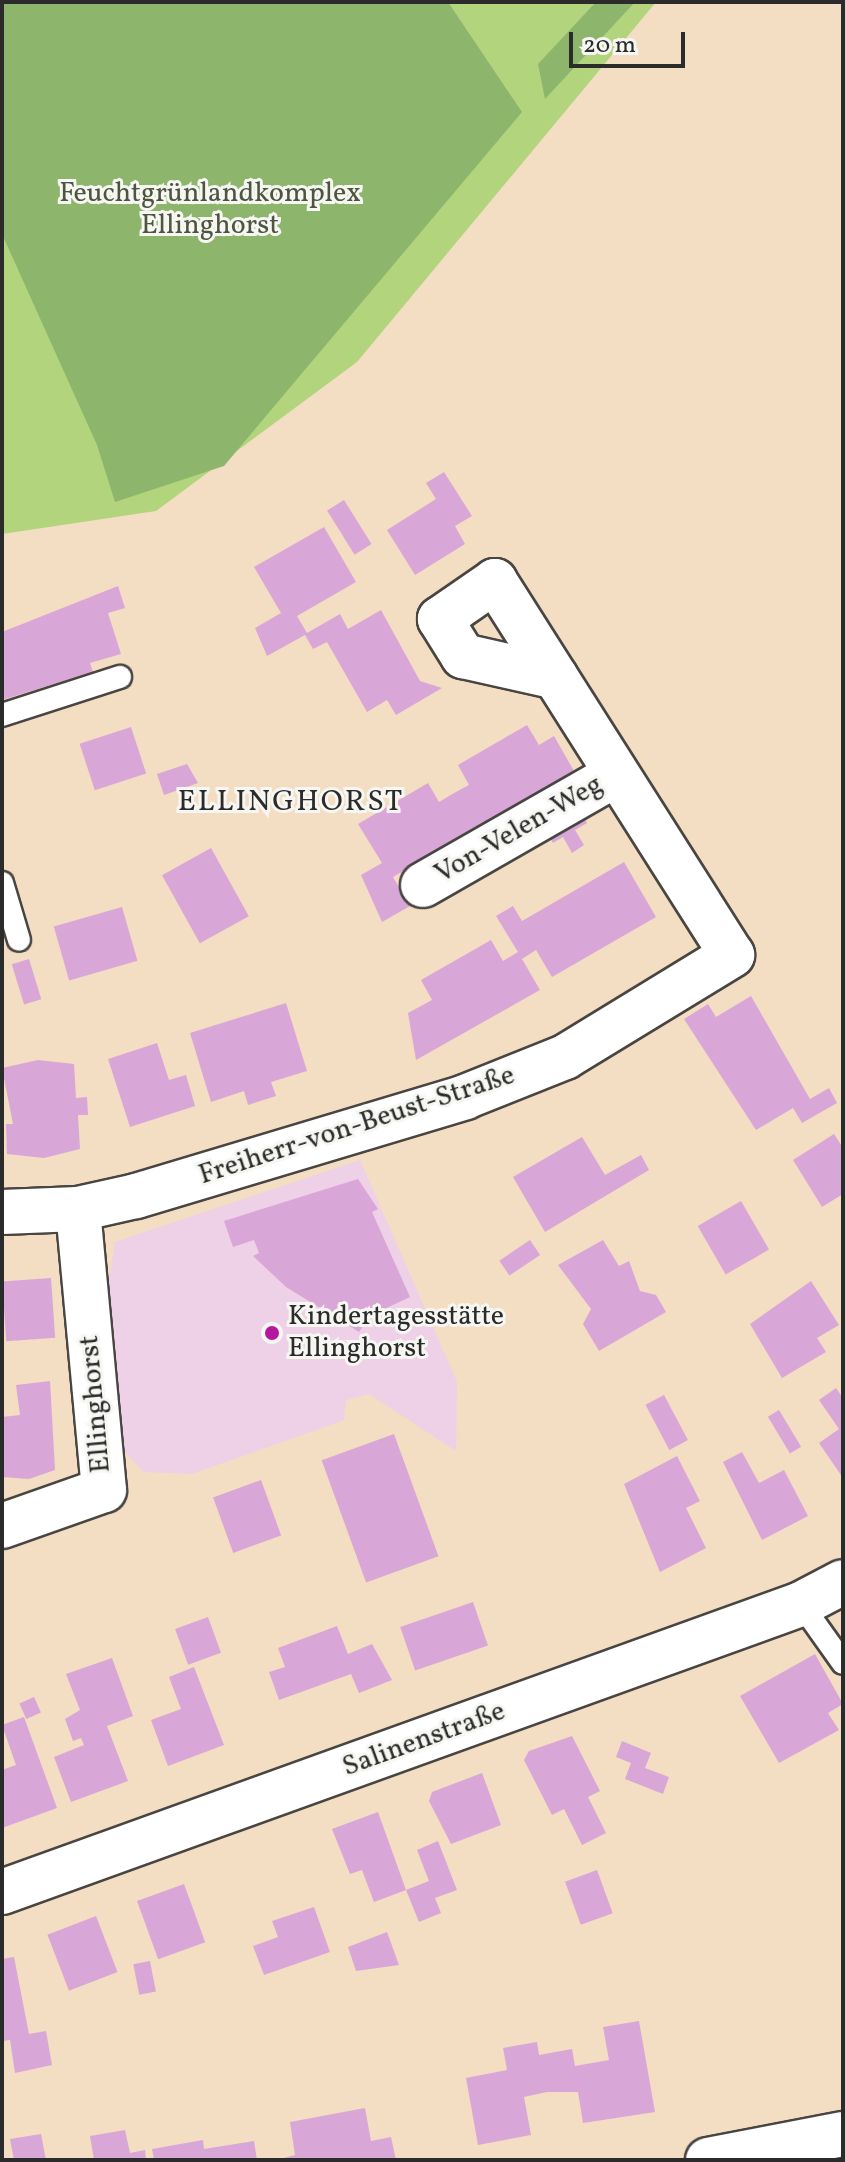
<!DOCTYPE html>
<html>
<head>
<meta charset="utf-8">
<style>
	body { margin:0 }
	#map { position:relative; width:845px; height:2162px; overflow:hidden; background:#f3ddc3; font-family:Vollkorn,serif }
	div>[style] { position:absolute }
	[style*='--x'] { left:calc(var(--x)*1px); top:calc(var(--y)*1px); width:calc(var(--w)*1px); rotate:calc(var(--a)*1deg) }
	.built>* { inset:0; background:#eed0e7 }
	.green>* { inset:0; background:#b2d47c }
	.forest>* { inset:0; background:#8db66c }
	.building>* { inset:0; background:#d9a7d7; transform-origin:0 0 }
	.roads { filter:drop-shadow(2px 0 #494642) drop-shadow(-2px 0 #494642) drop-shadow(0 2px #494642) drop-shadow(0 -2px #494642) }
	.service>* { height:22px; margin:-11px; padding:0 11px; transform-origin:11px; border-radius:11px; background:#fff }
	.minor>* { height:44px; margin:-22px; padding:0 22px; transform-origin:22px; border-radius:22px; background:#fff }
	.dots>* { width:22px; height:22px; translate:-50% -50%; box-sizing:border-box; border:4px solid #f6f6f2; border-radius:50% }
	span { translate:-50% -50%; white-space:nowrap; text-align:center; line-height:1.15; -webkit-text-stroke:6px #f6f6f2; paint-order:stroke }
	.park-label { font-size:28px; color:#4d553f }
	.street-label { font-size:28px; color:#2b2b2b }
	.poi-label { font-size:28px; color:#2b2b2b }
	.left { translate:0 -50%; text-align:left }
	.neighbourhood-label { font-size:30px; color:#2b2b2b; letter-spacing:2px }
	.frame { position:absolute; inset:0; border:4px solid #2b2b2b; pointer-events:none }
	.scale { position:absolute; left:569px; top:32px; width:116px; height:36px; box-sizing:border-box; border:4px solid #2b2b2b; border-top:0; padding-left:10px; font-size:24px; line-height:28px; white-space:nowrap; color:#2b2b2b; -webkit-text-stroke:6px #f6f6f2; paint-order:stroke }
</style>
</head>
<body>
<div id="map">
	<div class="built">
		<i style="clip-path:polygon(360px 1160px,457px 1382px,456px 1451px,369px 1394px,346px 1400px,344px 1420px,192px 1474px,144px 1472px,117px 1444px,114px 1424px,108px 1283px,115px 1242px)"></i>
	</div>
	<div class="green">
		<i style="clip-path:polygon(2px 2px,656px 2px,357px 362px,156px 511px,2px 534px)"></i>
	</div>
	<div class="forest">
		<i style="clip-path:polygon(2px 2px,448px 2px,522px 112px,224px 466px,115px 502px,97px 445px,2px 234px)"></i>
		<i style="clip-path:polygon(596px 2px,635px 2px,545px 99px,538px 64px)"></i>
	</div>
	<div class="building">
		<i style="clip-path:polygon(444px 472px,472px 516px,455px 526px,465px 544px,415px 575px,387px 530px,436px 499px,426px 483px)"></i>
		<i style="left:344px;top:500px;width:52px;height:20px;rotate:58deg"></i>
		<i style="clip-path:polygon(324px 527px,356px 582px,297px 616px,307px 633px,340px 614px,348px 629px,381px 610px,420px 681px,442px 688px,396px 715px,387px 700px,367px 712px,327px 642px,313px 649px,305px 635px,267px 656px,255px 628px,281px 613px,254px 567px)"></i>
		<i style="clip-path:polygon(118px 586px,125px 608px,108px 613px,121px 654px,90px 663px,93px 672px,2px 700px,2px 632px)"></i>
		<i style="clip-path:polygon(527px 725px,539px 745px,554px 736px,574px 771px,393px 877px,410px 906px,382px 922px,361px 875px,382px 863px,358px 824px,428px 783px,439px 802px,454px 793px,469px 785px,458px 765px)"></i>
		<i style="left:131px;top:727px;width:49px;height:54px;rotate:72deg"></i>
		<i style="clip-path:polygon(187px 764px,198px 783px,164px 795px,157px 774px)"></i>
		<i style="clip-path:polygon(579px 808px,587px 823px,575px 830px,584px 845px,572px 853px,563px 837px,553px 843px,544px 828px)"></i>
		<i style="left:211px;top:848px;width:78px;height:56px;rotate:61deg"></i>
		<i style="clip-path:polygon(624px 862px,656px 917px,552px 977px,536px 950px,522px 959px,540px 990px,416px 1060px,408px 1013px,432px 1000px,421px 980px,491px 940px,503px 961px,518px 952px,496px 916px,513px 906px,522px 921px)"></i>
		<i style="left:122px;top:907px;width:56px;height:71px;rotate:74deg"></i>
		<i style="left:29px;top:959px;width:42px;height:18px;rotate:73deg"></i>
		<i style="clip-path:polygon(751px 996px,810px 1099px,829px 1088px,837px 1103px,802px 1123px,793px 1108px,756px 1130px,684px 1019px,708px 1004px,716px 1017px)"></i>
		<i style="clip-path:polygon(286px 1003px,307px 1071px,271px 1082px,276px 1096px,248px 1105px,244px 1091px,211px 1102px,190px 1033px)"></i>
		<i style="clip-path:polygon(157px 1043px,169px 1080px,186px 1075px,195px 1106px,130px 1127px,108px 1059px)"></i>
		<i style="clip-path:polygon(38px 1060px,74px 1064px,76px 1098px,87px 1097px,88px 1115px,78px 1115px,80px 1149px,44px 1158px,7px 1154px,6px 1124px,13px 1124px,2px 1068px)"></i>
		<i style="clip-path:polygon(834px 1134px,843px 1148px,843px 1194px,822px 1207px,793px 1160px)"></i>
		<i style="clip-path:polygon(582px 1137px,605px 1175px,641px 1155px,649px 1170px,545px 1232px,513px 1177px)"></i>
		<i style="clip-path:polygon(358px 1179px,378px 1209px,372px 1212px,410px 1297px,380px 1311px,378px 1304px,359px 1332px,286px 1287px,253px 1256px,259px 1253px,254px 1240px,233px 1247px,224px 1221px)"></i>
		<i style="left:741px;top:1201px;width:56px;height:50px;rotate:60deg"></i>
		<i style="left:530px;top:1240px;width:18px;height:37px;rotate:56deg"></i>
		<i style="clip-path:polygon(603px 1240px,619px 1266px,629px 1261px,640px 1291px,656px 1295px,666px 1312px,599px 1351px,583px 1324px,591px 1309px,558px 1265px)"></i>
		<i style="left:51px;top:1278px;width:60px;height:49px;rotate:86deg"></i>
		<i style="clip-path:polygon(811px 1281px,839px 1325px,817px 1338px,826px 1352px,782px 1378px,750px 1324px)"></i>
		<i style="clip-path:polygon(50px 1381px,55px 1470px,29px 1479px,2px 1477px,2px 1417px,20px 1415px,16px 1385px)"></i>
		<i style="clip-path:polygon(836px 1388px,843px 1398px,843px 1478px,819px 1443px,839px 1429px,819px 1400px)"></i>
		<i style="left:664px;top:1395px;width:51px;height:21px;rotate:62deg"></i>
		<i style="left:779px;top:1410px;width:43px;height:13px;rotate:59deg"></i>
		<i style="left:394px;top:1434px;width:130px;height:77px;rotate:70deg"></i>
		<i style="clip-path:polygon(742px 1452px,759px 1483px,784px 1470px,808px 1516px,762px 1540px,723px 1462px)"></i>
		<i style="clip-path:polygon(677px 1456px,700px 1501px,686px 1508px,706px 1548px,660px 1572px,624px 1484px)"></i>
		<i style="left:261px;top:1480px;width:59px;height:51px;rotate:70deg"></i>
		<i style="left:473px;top:1602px;width:46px;height:77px;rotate:71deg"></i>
		<i style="left:208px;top:1617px;width:38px;height:35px;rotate:70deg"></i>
		<i style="clip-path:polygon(337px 1626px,348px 1654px,372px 1644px,392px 1680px,359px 1693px,351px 1674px,279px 1700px,269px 1672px,285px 1667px,278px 1648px)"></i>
		<i style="clip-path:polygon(815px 1654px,843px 1704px,828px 1713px,839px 1730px,779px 1763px,740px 1696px)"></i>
		<i style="clip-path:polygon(112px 1658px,133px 1716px,107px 1726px,128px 1781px,71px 1802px,54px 1757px,84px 1745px,81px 1738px,73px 1741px,65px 1719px,80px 1710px,66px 1674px)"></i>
		<i style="clip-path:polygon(194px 1667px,224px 1745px,168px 1766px,151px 1720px,181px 1709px,169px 1677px)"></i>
		<i style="left:34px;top:1697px;width:17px;height:16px;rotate:66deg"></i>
		<i style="clip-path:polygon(24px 1717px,57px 1808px,2px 1828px,2px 1770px,16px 1765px,2px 1725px)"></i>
		<i style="clip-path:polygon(572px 1736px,600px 1791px,588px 1797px,606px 1833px,582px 1845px,564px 1809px,552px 1815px,524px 1760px,529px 1751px)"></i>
		<i style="clip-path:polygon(622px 1741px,651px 1753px,645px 1768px,669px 1777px,663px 1794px,625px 1779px,631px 1763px,616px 1757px)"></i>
		<i style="clip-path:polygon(482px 1773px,501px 1825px,451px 1844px,429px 1801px,432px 1792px)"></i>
		<i style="clip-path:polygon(378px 1812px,406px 1890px,374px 1902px,362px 1870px,350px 1874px,332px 1829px)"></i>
		<i style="clip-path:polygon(438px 1841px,457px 1890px,435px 1898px,441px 1913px,419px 1922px,406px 1890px,429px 1881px,417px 1850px)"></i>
		<i style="left:597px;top:1870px;width:46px;height:34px;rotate:70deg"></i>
		<i style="left:184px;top:1884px;width:62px;height:50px;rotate:70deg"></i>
		<i style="clip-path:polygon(314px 1907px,330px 1952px,264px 1975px,253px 1946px,278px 1937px,272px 1921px)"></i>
		<i style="left:96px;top:1916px;width:60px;height:52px;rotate:69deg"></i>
		<i style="clip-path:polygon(387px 1932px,399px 1965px,356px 1971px,348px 1947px)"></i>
		<i style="clip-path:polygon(14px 1957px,29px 2034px,46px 2031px,52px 2065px,15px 2073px,10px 2040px,2px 2041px,2px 1959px)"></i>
		<i style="left:150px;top:1961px;width:31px;height:17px;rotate:79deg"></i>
		<i style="clip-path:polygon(639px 2021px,655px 2112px,583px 2123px,578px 2092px,547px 2092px,524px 2097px,531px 2135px,478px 2145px,466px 2078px,507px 2070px,503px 2048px,537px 2042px,539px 2055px,572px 2049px,575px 2066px,609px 2060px,603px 2027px)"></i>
		<i style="clip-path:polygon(365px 2108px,371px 2141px,391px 2137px,396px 2160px,276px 2160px,295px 2155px,290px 2122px)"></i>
		<i style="clip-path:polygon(125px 2130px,130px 2153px,145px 2150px,146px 2160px,94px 2160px,90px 2136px)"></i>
		<i style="clip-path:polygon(41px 2134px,46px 2160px,14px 2160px,10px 2139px)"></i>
		<i style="clip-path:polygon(203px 2140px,204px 2149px,254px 2141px,257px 2160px,154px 2160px,152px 2149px)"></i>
	</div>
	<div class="roads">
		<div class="service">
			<i style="--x:2;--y:715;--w:124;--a:-17.9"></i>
			<i style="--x:2;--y:883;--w:59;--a:73.4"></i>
			<i style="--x:801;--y:1604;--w:72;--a:54.6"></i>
		</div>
		<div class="minor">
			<i style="--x:423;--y:885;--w:221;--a:-29.8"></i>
			<i style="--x:2;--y:1212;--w:76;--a:-2.3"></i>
			<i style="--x:78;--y:1209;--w:59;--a:-12.6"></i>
			<i style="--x:136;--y:1196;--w:344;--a:-16.7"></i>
			<i style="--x:465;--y:1097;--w:108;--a:-21.8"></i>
			<i style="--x:565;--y:1057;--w:196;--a:-31.4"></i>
			<i style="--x:732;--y:955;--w:443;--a:-122.4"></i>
			<i style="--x:495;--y:581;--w:67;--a:145.4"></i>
			<i style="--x:440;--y:619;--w:44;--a:58.1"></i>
			<i style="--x:463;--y:656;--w:95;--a:12.7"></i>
			<i style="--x:2;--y:1526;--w:108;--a:-19.4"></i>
			<i style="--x:104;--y:1490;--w:282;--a:-95.3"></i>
			<i style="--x:2;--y:1892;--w:849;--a:-19.82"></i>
			<i style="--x:801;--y:1604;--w:47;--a:-27.6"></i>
			<i style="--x:708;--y:2160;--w:137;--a:-10.9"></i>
		</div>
	</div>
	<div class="dots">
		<i style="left:272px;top:1333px;background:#b5179e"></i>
	</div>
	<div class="park-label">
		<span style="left:210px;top:210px">Feuchtgrünlandkomplex<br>Ellinghorst</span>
	</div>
	<div class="street-label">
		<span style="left:519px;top:830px;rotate:-30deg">Von-Velen-Weg</span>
		<span style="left:357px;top:1126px;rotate:-18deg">Freiherr-von-Beust-Straße</span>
		<span style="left:96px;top:1404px;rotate:-95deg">Ellinghorst</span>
		<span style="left:424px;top:1740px;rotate:-20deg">Salinenstraße</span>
	</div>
	<div class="poi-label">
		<span class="left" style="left:288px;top:1333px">Kindertagesstätte<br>Ellinghorst</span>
	</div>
	<div class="neighbourhood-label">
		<span style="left:291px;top:802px">ELLINGHORST</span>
	</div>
	<div class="frame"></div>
	<div class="scale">20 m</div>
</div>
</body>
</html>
